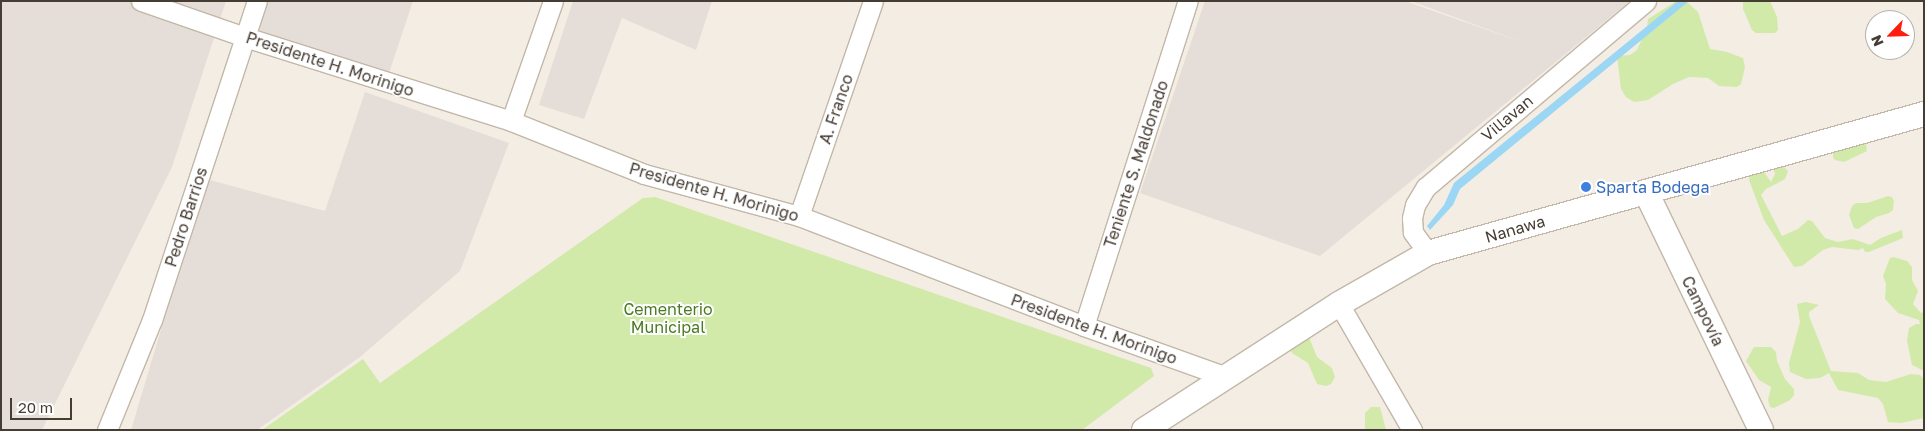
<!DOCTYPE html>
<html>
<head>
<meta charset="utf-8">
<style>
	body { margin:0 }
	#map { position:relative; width:1925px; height:431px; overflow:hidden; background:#f3ede3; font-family:"Golos Text",sans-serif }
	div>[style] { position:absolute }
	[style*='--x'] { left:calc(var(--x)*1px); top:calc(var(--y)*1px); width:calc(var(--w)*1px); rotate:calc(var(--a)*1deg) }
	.industrial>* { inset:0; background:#e5ded8 }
	.green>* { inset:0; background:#d2eaa9 }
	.water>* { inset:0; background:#9bd7f4 }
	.roads { filter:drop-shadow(1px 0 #c2b7a8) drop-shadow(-1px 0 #c2b7a8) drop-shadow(0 1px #c2b7a8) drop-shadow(0 -1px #c2b7a8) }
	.minor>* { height:19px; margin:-9.5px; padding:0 9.5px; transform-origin:9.5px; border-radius:9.5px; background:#fff }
	.tertiary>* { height:24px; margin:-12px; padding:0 12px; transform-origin:12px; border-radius:12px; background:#fff }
	.dots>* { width:14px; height:14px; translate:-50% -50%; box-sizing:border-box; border:2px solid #fff; border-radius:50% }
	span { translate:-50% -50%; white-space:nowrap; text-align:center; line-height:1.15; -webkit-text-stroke:4px #fff; paint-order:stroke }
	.street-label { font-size:16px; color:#453c33 }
	.shop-label { font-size:16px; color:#366cbe }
	.left { translate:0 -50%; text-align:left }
	.park-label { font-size:16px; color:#4b7a23 }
	.frame { position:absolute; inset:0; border:2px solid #453c33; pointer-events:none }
	.north { position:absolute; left:1865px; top:10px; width:50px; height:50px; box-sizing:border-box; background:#fff; border:1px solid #b5b1ad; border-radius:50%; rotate:246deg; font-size:14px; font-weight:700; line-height:20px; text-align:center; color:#453c33 }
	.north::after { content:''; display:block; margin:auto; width:18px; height:22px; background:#ff1e0e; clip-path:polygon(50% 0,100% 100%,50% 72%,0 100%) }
	.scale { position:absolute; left:10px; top:398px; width:62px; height:22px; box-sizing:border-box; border:2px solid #453c33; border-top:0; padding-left:6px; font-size:15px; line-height:18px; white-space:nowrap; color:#453c33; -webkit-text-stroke:4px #fff; paint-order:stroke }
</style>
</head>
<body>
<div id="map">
	<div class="industrial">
		<i style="clip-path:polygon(1px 1px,226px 1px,172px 167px,42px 430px,1px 430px)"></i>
		<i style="clip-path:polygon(268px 1px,413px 1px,389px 73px,258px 35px)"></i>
		<i style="clip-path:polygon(573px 1px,712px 1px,696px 50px,622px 18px,584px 119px,539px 105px)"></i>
		<i style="clip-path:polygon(1205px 1px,1405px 1px,1533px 46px,1411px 1px,1630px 1px,1320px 256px,1140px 193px)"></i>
		<i style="clip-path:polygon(365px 92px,509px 143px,460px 271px,360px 357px,257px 430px,131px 430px,206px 179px,325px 211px)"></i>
	</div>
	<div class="green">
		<i style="clip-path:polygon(1743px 1px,1770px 1px,1777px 17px,1778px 30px,1775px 33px,1756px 33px,1752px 30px,1743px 9px)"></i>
		<i style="clip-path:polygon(1675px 2px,1688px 3px,1698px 12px,1710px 49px,1727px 52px,1743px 58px,1745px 67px,1741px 84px,1737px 87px,1719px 86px,1708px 78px,1689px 77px,1673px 84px,1648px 100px,1634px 102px,1626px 97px,1621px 89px,1617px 56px,1630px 55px,1637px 50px,1647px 28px,1648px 19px)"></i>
		<i style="clip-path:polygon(1859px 138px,1866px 143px,1867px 151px,1844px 162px,1835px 160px,1833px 157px,1833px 148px)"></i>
		<i style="clip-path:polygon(1782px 165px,1788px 171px,1785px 179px,1766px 189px,1761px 195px,1782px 236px,1798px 229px,1808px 220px,1812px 221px,1825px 238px,1838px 242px,1853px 239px,1870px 245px,1881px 238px,1902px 230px,1903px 238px,1869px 252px,1865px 252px,1863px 248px,1858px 250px,1832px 247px,1823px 250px,1802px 266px,1794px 267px,1764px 220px,1749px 180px,1751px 172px,1759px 170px,1764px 172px,1771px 182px,1775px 174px,1774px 170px)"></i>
		<i style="clip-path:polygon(1888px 196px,1892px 197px,1894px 201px,1893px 210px,1889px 213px,1876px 217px,1858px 229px,1854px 228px,1849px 215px,1852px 206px,1856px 203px,1867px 203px)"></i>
		<i style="clip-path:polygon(655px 197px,1151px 368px,1154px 376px,1082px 430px,262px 430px,363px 359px,380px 383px,643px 198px)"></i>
		<i style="clip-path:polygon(1894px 257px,1907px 261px,1912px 267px,1912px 280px,1918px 291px,1913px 304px,1921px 313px,1924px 312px,1924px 371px,1912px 365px,1907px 341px,1909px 328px,1916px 324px,1920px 324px,1919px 320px,1898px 313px,1885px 299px,1886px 284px,1883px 276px,1890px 258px)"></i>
		<i style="clip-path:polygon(1806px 302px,1819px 305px,1809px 312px,1809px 316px,1831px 371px,1858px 373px,1869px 380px,1886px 382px,1911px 374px,1920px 375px,1924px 379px,1924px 418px,1901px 423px,1888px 422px,1883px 404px,1878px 398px,1838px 390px,1829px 373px,1820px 378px,1806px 379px,1790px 372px,1789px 363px,1800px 322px,1797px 304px)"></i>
		<i style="clip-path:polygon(1309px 337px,1317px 357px,1332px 368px,1335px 377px,1331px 384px,1326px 386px,1317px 384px,1308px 363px,1292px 353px,1290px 348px)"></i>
		<i style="clip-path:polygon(1754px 347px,1771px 347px,1776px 352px,1777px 361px,1785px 379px,1794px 389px,1794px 395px,1790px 400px,1774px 408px,1770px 407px,1768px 400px,1771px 387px,1759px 380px,1746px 361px)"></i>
		<i style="clip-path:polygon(1371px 407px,1380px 407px,1386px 430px,1365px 430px,1365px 413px)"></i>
	</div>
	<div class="water">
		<i style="clip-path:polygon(1678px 1px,1689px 1px,1460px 189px,1453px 205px,1430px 230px,1427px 226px,1444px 205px,1454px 183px)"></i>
	</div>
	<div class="roads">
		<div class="minor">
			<i style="--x:141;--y:1;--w:110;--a:19.1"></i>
			<i style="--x:245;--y:37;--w:279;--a:17.5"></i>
			<i style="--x:511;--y:121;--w:143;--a:21.7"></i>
			<i style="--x:644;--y:174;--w:161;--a:15.2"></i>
			<i style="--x:799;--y:216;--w:305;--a:21.1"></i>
			<i style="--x:1084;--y:326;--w:149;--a:19.7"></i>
			<i style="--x:511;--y:121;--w:127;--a:-70.7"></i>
			<i style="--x:799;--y:216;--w:227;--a:-71"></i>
			<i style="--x:1428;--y:253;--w:26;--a:-126"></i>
			<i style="--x:1413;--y:232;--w:14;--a:-94"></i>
			<i style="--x:1412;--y:218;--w:13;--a:-77"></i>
			<i style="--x:1415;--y:205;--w:21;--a:-59"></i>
			<i style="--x:1426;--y:187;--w:288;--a:-40.2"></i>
			<i style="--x:1339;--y:304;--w:146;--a:59.9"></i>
			<i style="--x:1084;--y:326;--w:341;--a:-72.3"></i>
			<i style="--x:107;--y:430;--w:119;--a:-67.8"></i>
			<i style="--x:152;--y:320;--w:336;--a:-71.8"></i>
		</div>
		<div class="tertiary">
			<i style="--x:1646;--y:192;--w:264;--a:64.2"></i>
			<i style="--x:1144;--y:430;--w:232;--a:-32.9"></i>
			<i style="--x:1339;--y:304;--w:103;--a:-29.8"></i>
			<i style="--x:1428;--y:253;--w:515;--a:-15.66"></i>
		</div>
	</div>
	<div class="dots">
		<i style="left:1586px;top:187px;background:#3f7fe0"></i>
	</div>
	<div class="street-label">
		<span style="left:330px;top:64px;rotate:18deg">Presidente H. Morinigo</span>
		<span style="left:836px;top:109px;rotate:-71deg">A. Franco</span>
		<span style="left:1507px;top:118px;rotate:-40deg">Villavan</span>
		<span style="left:1136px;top:164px;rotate:-72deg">Teniente S. Maldonado</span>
		<span style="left:714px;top:192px;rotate:16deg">Presidente H. Morinigo</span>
		<span style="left:186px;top:217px;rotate:-72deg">Pedro Barrios</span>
		<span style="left:1515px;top:229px;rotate:-16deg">Nanawa</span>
		<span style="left:1703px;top:311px;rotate:64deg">Campovía</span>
		<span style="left:1094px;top:329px;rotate:20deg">Presidente H. Morinigo</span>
	</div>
	<div class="shop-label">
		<span class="left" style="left:1596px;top:187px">Sparta Bodega</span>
	</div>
	<div class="park-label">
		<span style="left:668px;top:318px">Cementerio<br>Municipal</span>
	</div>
	<div class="frame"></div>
	<div class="north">N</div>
	<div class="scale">20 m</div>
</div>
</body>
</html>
